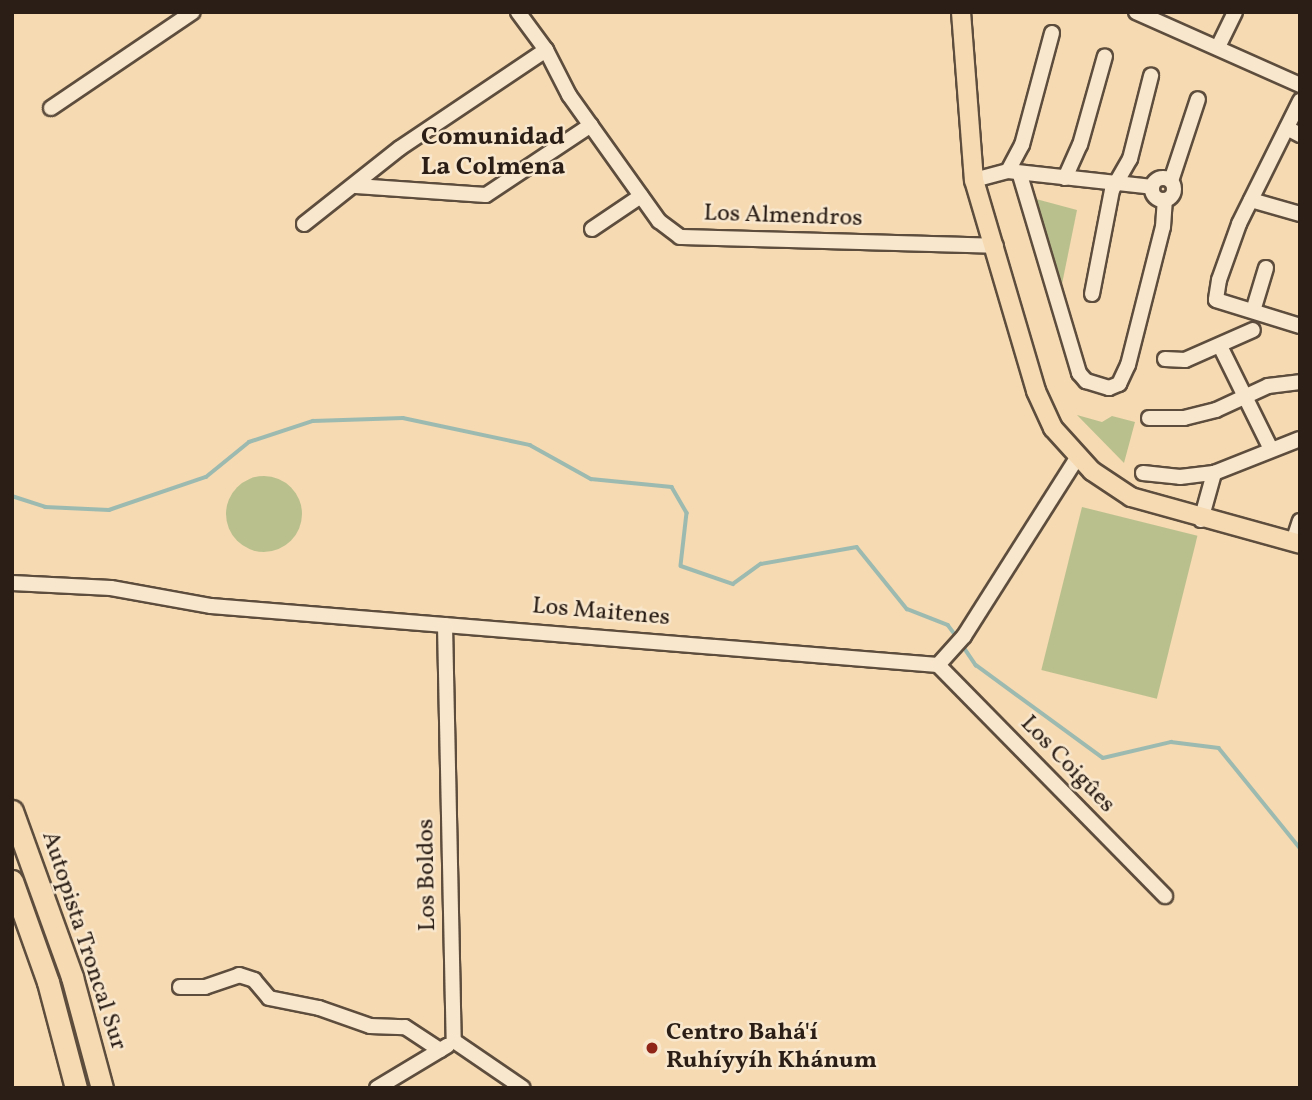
<!DOCTYPE html>
<html>
<head>
<meta charset="utf-8">
<style>
	body { margin:0 }
	#map { position:relative; width:1312px; height:1100px; overflow:hidden; background:#f6dab2; font-family:Vollkorn,serif }
	div>[style] { position:absolute }
	[style*='--x'] { left:calc(var(--x)*1px); top:calc(var(--y)*1px); width:calc(var(--w)*1px); rotate:calc(var(--a)*1deg) }
	.green>* { inset:0; background:#b9c08e; transform-origin:0 0 }
	.round { border-radius:50% }
	.stream>* { height:3.5px; margin:-1.75px; padding:0 1.75px; transform-origin:1.75px; border-radius:1.75px; background:#9dbab0 }
	.roads { filter:drop-shadow(2px 0 #5d4d3d) drop-shadow(-2px 0 #5d4d3d) drop-shadow(0 2px #5d4d3d) drop-shadow(0 -2px #5d4d3d) }
	.minor>* { height:14px; margin:-7px; padding:0 7px; transform-origin:7px; border-radius:7px; background:#f9e7cd }
	.minor>.ring { margin:-7px; padding:0; box-sizing:content-box; background:none; border:14px solid #f9e7cd; border-radius:50% }
	.major>* { height:18px; margin:-9px; padding:0 9px; transform-origin:9px; border-radius:9px; background:#f6dab2 }
	.highway>* { height:21px; margin:-10.5px; padding:0 10.5px; transform-origin:10.5px; border-radius:10.5px; background:#f6dab2 }
	.dots>* { width:19px; height:19px; translate:-50% -50%; box-sizing:border-box; border:4px solid #f9e7cd; border-radius:50% }
	span { translate:-50% -50%; white-space:nowrap; text-align:center; line-height:1.15; -webkit-text-stroke:5px #f9e7cd; paint-order:stroke }
	.street-label { font-size:24px; color:#2a1e16 }
	.poi-label { font-size:24px; color:#2a1e16; font-weight:700 }
	.left { translate:0 -50%; text-align:left }
	.neighbourhood-label { font-size:26px; color:#2a1e16; font-weight:700 }
	.frame { position:absolute; inset:0; border:14px solid #2a1e16; pointer-events:none }
</style>
</head>
<body>
<div id="map">
	<div class="green">
		<i style="clip-path:polygon(1036px 199px,1077px 210px,1062px 284px)"></i>
		<i style="clip-path:polygon(1077px 415px,1102px 422px,1112px 416px,1135px 422px,1124px 463px)"></i>
		<i class="round" style="left:226px;top:476px;width:76px;height:76px"></i>
		<i style="left:1082px;top:507px;width:119px;height:168px;rotate:14deg"></i>
	</div>
	<div class="stream">
		<i style="--x:12;--y:496;--w:35;--a:18"></i>
		<i style="--x:45;--y:507;--w:64;--a:2.7"></i>
		<i style="--x:109;--y:510;--w:102;--a:-18.8"></i>
		<i style="--x:206;--y:477;--w:55;--a:-39.1"></i>
		<i style="--x:249;--y:442;--w:67;--a:-18.2"></i>
		<i style="--x:313;--y:421;--w:90;--a:-1.9"></i>
		<i style="--x:403;--y:418;--w:130;--a:12"></i>
		<i style="--x:530;--y:445;--w:70;--a:29.1"></i>
		<i style="--x:591;--y:479;--w:81;--a:5.6"></i>
		<i style="--x:672;--y:487;--w:30;--a:60"></i>
		<i style="--x:687;--y:513;--w:53;--a:96.5"></i>
		<i style="--x:681;--y:566;--w:55;--a:19.1"></i>
		<i style="--x:733;--y:584;--w:34;--a:-36"></i>
		<i style="--x:761;--y:564;--w:97;--a:-10"></i>
		<i style="--x:857;--y:547;--w:80;--a:51.1"></i>
		<i style="--x:907;--y:609;--w:44;--a:21.3"></i>
		<i style="--x:948;--y:625;--w:15;--a:53"></i>
		<i style="--x:961;--y:643;--w:27;--a:56"></i>
		<i style="--x:976;--y:665;--w:157;--a:36.2"></i>
		<i style="--x:1103;--y:758;--w:70;--a:-13.2"></i>
		<i style="--x:1171;--y:742;--w:48;--a:7.1"></i>
		<i style="--x:1219;--y:748;--w:129;--a:51"></i>
	</div>
	<div class="roads">
		<div class="minor">
			<i style="--x:518;--y:12;--w:47;--a:53.6"></i>
			<i style="--x:546;--y:50;--w:51;--a:62.9"></i>
			<i style="--x:569;--y:95;--w:155;--a:54.5"></i>
			<i style="--x:659;--y:221;--w:26;--a:37"></i>
			<i style="--x:680;--y:237;--w:316;--a:1.6"></i>
			<i style="--x:1136;--y:12;--w:180;--a:24"></i>
			<i style="--x:1218;--y:47;--w:39;--a:-64"></i>
			<i style="--x:1300;--y:101;--w:137;--a:116.4"></i>
			<i style="--x:1239;--y:224;--w:59;--a:109.7"></i>
			<i style="--x:1219;--y:280;--w:20;--a:99"></i>
			<i style="--x:1216;--y:300;--w:88;--a:17.2"></i>
			<i style="--x:51;--y:108;--w:171;--a:-34.1"></i>
			<i style="--x:1287;--y:128;--w:15;--a:28"></i>
			<i style="--x:1008;--y:171;--w:30;--a:-62"></i>
			<i style="--x:1022;--y:145;--w:116;--a:-75"></i>
			<i style="--x:1020;--y:175;--w:207;--a:73.4"></i>
			<i style="--x:1079;--y:373;--w:11;--a:49"></i>
			<i style="--x:1086;--y:381;--w:24;--a:17"></i>
			<i style="--x:1109;--y:388;--w:11;--a:-22"></i>
			<i style="--x:1119;--y:384;--w:21;--a:-65"></i>
			<i style="--x:1128;--y:365;--w:142;--a:-75.8"></i>
			<i style="--x:1163;--y:227;--w:27;--a:-86"></i>
			<i class="ring" style="left:1152px;top:178px;width:8px;height:8px"></i>
			<i style="--x:1065;--y:178;--w:36;--a:-66"></i>
			<i style="--x:1080;--y:145;--w:92;--a:-74.3"></i>
			<i style="--x:974;--y:180;--w:35;--a:-15"></i>
			<i style="--x:1008;--y:171;--w:145;--a:6.3"></i>
			<i style="--x:1171;--y:181;--w:86;--a:-71.8"></i>
			<i style="--x:356;--y:186;--w:130;--a:4"></i>
			<i style="--x:486;--y:195;--w:126;--a:-33.7"></i>
			<i style="--x:1251;--y:200;--w:51;--a:15.9"></i>
			<i style="--x:304;--y:224;--w:122;--a:-38.4"></i>
			<i style="--x:400;--y:148;--w:176;--a:-33.9"></i>
			<i style="--x:592;--y:229;--w:59;--a:-34"></i>
			<i style="--x:1092;--y:294;--w:106;--a:-79.1"></i>
			<i style="--x:1112;--y:190;--w:36;--a:-60"></i>
			<i style="--x:1130;--y:159;--w:86;--a:-75.8"></i>
			<i style="--x:1253;--y:311;--w:45;--a:-73.2"></i>
			<i style="--x:1220;--y:346;--w:115;--a:63.7"></i>
			<i style="--x:1165;--y:359;--w:20;--a:3"></i>
			<i style="--x:1185;--y:360;--w:74;--a:-23.8"></i>
			<i style="--x:1149;--y:418;--w:35;--a:0"></i>
			<i style="--x:1184;--y:418;--w:33;--a:-14"></i>
			<i style="--x:1216;--y:410;--w:57;--a:-24.8"></i>
			<i style="--x:1268;--y:386;--w:32;--a:-7"></i>
			<i style="--x:1143;--y:473;--w:37;--a:6"></i>
			<i style="--x:1180;--y:477;--w:34;--a:-7"></i>
			<i style="--x:1214;--y:473;--w:92;--a:-21.6"></i>
			<i style="--x:1201;--y:520;--w:49;--a:-74.5"></i>
			<i style="--x:1293;--y:542;--w:22;--a:-72"></i>
			<i style="--x:12;--y:583;--w:99;--a:2.9"></i>
			<i style="--x:111;--y:588;--w:102;--a:10.2"></i>
			<i style="--x:211;--y:606;--w:729;--a:4.64"></i>
			<i style="--x:938;--y:665;--w:39;--a:-48"></i>
			<i style="--x:964;--y:636;--w:211;--a:-57.6"></i>
			<i style="--x:445;--y:625;--w:416;--a:88.8"></i>
			<i style="--x:454;--y:1041;--w:83;--a:34.3"></i>
			<i style="--x:938;--y:665;--w:324;--a:45.5"></i>
			<i style="--x:180;--y:987;--w:25;--a:0"></i>
			<i style="--x:205;--y:987;--w:36;--a:-19"></i>
			<i style="--x:239;--y:975;--w:16;--a:18"></i>
			<i style="--x:254;--y:980;--w:23;--a:50"></i>
			<i style="--x:269;--y:998;--w:51;--a:11.3"></i>
			<i style="--x:319;--y:1008;--w:54;--a:19.4"></i>
			<i style="--x:370;--y:1026;--w:35;--a:2"></i>
			<i style="--x:405;--y:1027;--w:42;--a:33.3"></i>
			<i style="--x:377;--y:1088;--w:82;--a:-31"></i>
		</div>
		<div class="major">
			<i style="--x:961;--y:12;--w:169;--a:85.6"></i>
			<i style="--x:974;--y:180;--w:220;--a:73.6"></i>
			<i style="--x:1036;--y:391;--w:41;--a:65.3"></i>
			<i style="--x:1053;--y:428;--w:58;--a:47.8"></i>
			<i style="--x:1092;--y:471;--w:47;--a:33.7"></i>
			<i style="--x:1131;--y:497;--w:175;--a:15.5"></i>
		</div>
		<div class="highway">
			<i style="--x:12;--y:811;--w:177;--a:70.1"></i>
			<i style="--x:72;--y:977;--w:115;--a:74.9"></i>
			<i style="--x:12;--y:881;--w:107;--a:70.4"></i>
			<i style="--x:48;--y:982;--w:110;--a:75.2"></i>
		</div>
	</div>
	<div class="dots">
		<i style="left:652px;top:1048px;background:#8f2418"></i>
	</div>
	<div class="street-label">
		<span style="left:783px;top:217px;rotate:2deg">Los Almendros</span>
		<span style="left:601px;top:613px;rotate:5deg">Los Maitenes</span>
		<span style="left:1067px;top:765px;rotate:46deg">Los Coigûes</span>
		<span style="left:428px;top:875px;rotate:-91deg">Los Boldos</span>
		<span style="left:83px;top:941px;rotate:72deg">Autopista Troncal Sur</span>
	</div>
	<div class="poi-label">
		<span class="left" style="left:666px;top:1048px">Centro Bahá'í<br>Ruhíyyíh Khánum</span>
	</div>
	<div class="neighbourhood-label">
		<span style="left:493px;top:153px">Comunidad<br>La Colmena</span>
	</div>
	<div class="frame"></div>
</div>
</body>
</html>
